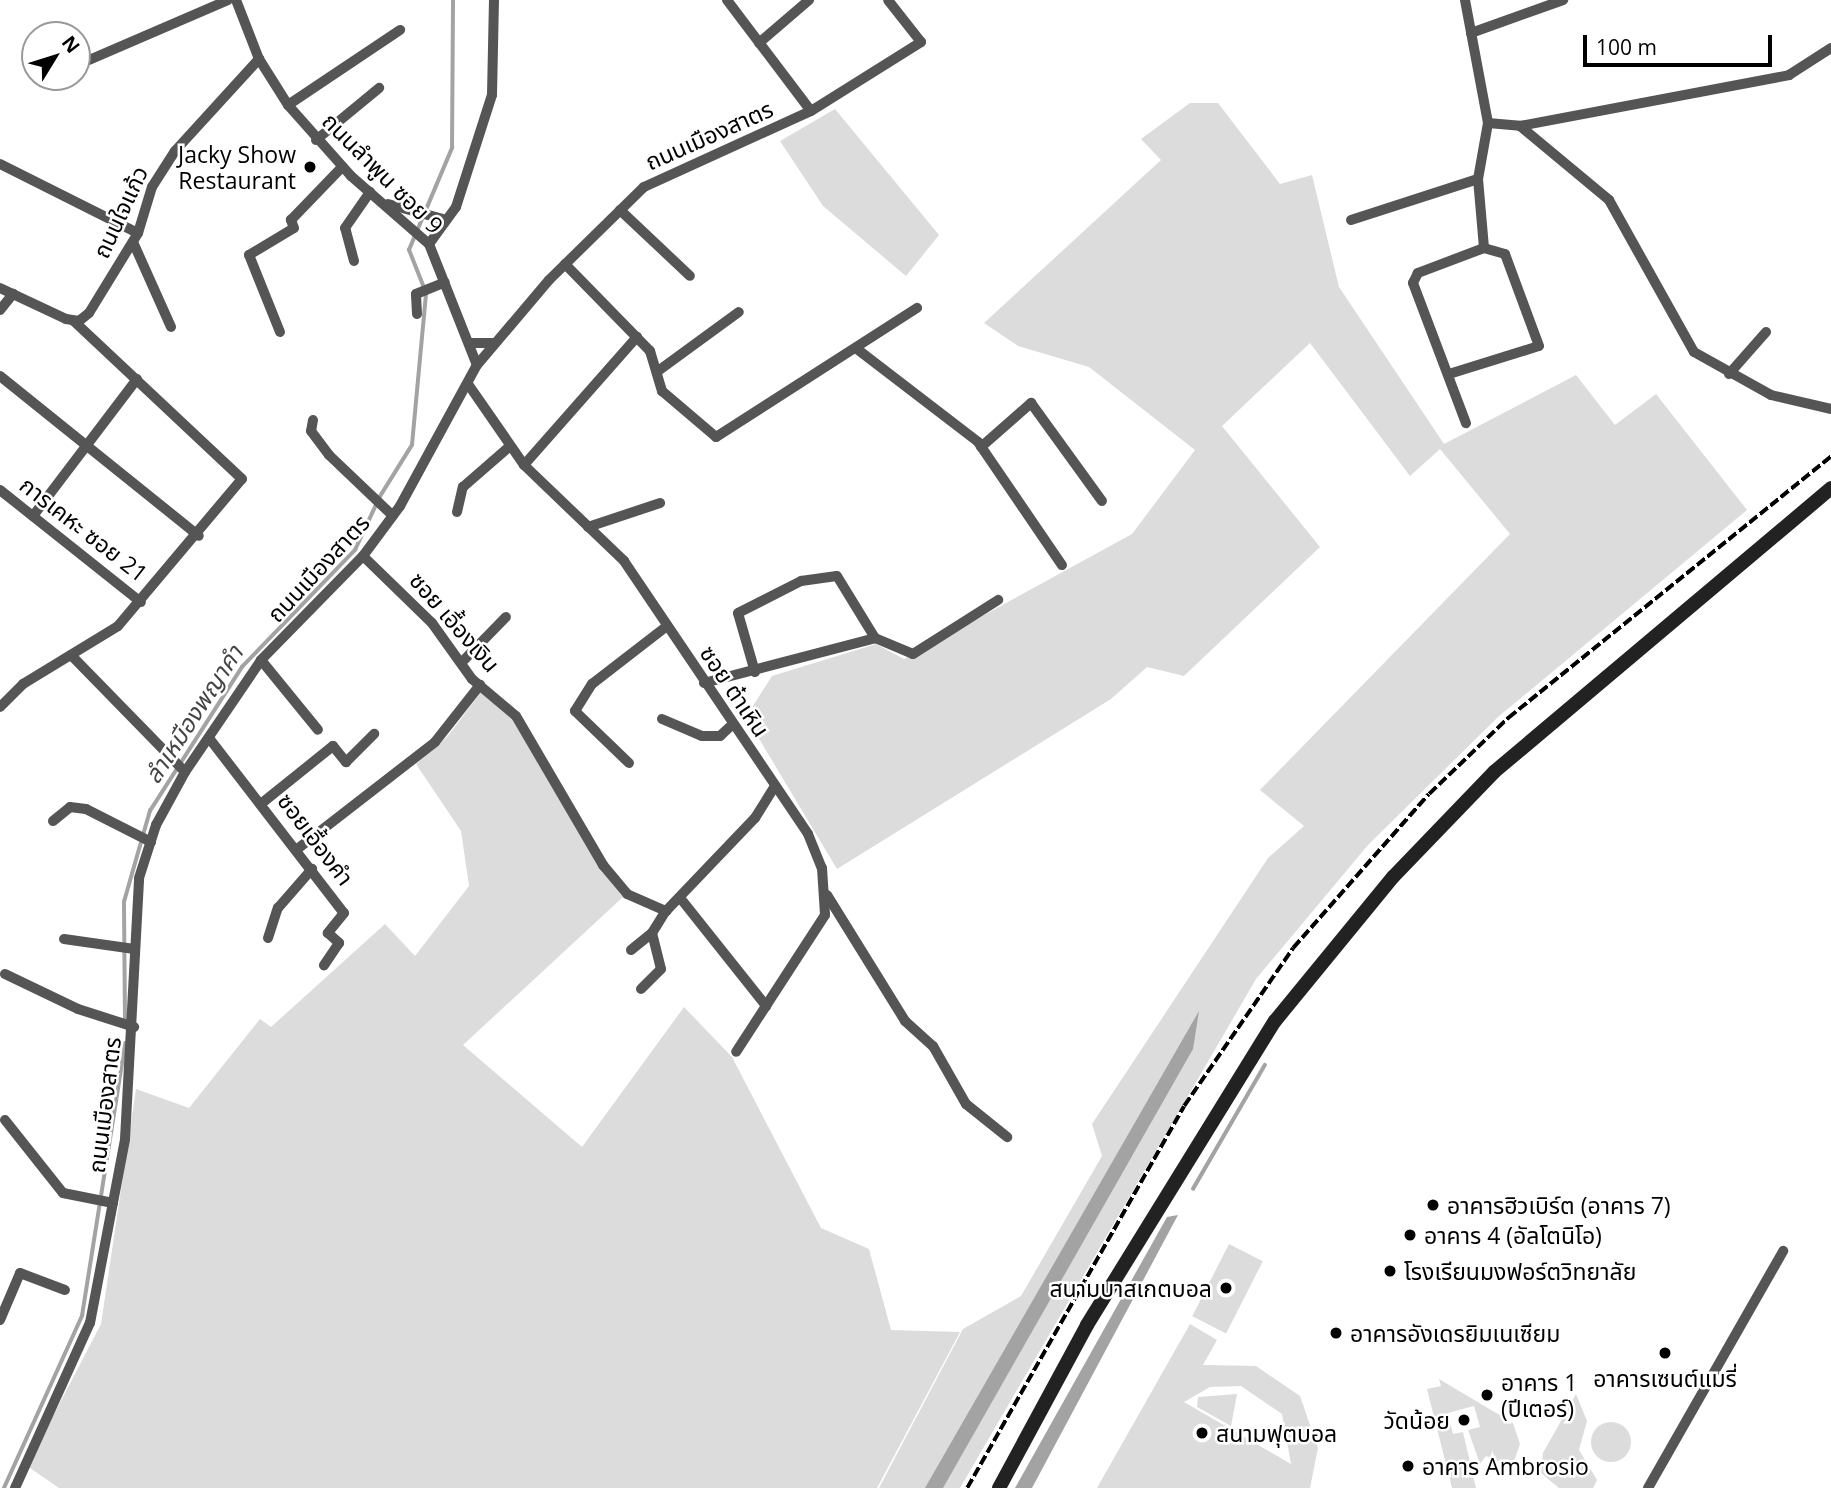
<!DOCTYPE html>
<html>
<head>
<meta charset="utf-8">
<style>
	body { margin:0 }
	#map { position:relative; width:1831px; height:1488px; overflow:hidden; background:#fff; font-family:"Open Sans","Noto Sans Thai",sans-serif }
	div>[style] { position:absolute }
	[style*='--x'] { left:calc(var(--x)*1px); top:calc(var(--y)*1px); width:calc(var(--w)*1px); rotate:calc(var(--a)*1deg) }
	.green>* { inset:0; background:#dcdcdc; transform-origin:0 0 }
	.round { border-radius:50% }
	.water>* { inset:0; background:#a3a3a3 }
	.stream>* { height:3.5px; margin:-1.75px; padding:0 1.75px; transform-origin:1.75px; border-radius:1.75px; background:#a3a3a3 }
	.minor>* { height:10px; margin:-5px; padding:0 5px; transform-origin:5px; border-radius:5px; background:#555 }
	.secondary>* { height:14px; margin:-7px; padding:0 7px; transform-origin:7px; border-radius:7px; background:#222 }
	.rail>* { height:3.5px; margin-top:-1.75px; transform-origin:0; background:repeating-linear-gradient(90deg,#000 0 10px,transparent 0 13.5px) }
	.dots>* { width:19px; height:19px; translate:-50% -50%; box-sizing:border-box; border:4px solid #fff; border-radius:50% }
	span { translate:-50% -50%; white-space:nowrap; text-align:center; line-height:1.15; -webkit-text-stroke:5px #fff; paint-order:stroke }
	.street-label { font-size:23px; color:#000 }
	.poi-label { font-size:23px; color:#000 }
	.right { translate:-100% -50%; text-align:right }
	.left { translate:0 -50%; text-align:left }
	.water-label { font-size:24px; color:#444; font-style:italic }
	.north { position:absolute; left:21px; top:21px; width:70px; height:70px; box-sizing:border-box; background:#fff; border:2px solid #999; border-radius:50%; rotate:52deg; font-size:19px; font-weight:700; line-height:28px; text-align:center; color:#000 }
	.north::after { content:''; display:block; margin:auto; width:24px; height:32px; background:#000; clip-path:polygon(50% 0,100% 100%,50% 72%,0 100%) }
	.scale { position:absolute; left:1583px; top:35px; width:189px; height:32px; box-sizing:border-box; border:4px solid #000; border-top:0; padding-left:9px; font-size:21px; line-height:24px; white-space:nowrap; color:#000; -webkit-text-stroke:5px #fff; paint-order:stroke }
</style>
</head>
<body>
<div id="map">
	<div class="green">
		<i style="clip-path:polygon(1190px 103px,1218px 103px,1280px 184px,1312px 175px,1339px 287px,1444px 444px,1576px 375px,1615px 425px,1656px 394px,1747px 510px,1498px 717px,1368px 845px,1256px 979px,960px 1488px,879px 1488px,963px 1329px,1021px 1296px,1102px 1156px,1092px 1124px,1268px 858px,1304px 826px,1260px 790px,1510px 534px,1440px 449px,1410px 476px,1310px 343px,1222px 426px,1320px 547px,1184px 676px,1147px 667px,1111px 699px,837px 869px,746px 717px,772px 676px,876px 644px,904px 659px,1132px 534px,1195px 450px,1089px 367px,1018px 346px,984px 323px,1161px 160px,1141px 139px)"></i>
		<i style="clip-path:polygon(835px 109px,939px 235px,906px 276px,823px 206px,780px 141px)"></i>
		<i style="clip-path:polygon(481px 692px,514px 719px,623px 897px,463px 1045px,582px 1147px,684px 1007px,732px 1057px,821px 1228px,869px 1249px,891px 1330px,960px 1332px,877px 1488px,59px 1488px,27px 1466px,101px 1324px,136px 1089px,189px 1108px,260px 1019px,271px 1027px,385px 924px,415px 956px,469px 886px,461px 831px,416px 764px,448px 736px)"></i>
		<i style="left:1229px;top:1244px;width:38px;height:81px;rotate:27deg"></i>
		<i style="clip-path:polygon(evenodd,1190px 1324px,1217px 1340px,1203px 1365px,1256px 1366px,1300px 1396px,1318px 1448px,1310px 1488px,1097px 1488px,1190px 1324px,1241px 1386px,1282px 1414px,1291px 1464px,1184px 1402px,1210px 1387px,1241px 1386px)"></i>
		<i style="clip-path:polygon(1439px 1379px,1513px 1423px,1520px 1444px,1512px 1467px,1486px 1456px,1480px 1464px,1468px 1430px,1480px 1427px,1474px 1406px,1448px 1413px,1453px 1434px,1463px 1432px,1476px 1488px,1452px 1488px,1427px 1389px,1441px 1386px)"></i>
		<i style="clip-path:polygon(1237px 1394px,1231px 1426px,1197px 1407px,1198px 1397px)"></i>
		<i style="clip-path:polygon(1576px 1394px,1587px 1421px,1579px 1450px,1597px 1480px,1593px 1488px,1559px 1488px,1541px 1473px,1543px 1453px)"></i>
		<i class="round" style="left:1591px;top:1422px;width:40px;height:40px"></i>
	</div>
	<div class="water">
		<i style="clip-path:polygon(1199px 1011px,1193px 1049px,943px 1488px,925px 1488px)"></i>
		<i style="clip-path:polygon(1178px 1215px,1032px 1488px,1015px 1488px,1167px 1217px)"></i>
	</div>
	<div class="stream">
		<i style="--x:379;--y:498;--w:62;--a:-58.1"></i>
		<i style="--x:412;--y:445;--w:153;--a:-84.7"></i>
		<i style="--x:426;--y:293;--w:46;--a:-111.6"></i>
		<i style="--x:409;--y:250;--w:111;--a:-67.1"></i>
		<i style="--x:452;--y:148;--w:148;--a:-89.6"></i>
		<i style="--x:125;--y:1021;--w:119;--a:-90.5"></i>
		<i style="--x:124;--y:902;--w:95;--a:-74.1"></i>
		<i style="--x:150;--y:811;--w:171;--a:-57.4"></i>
		<i style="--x:242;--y:667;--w:163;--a:-46"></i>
		<i style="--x:355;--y:550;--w:50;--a:-65"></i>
		<i style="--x:1193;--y:1189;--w:143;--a:-59.9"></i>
		<i style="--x:4;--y:1488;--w:189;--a:-65.6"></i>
		<i style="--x:82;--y:1316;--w:276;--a:-81"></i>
	</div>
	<div class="minor">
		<i style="--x:236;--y:0;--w:63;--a:68.7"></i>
		<i style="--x:259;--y:59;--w:54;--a:57.8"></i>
		<i style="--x:288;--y:105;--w:95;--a:48.4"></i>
		<i style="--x:351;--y:176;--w:103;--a:41.1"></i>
		<i style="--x:429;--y:244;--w:130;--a:68.4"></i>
		<i style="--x:727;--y:0;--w:139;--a:52.9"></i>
		<i style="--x:1465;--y:0;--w:125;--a:79.4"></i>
		<i style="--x:1488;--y:123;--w:57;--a:100.1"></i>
		<i style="--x:1478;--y:179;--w:69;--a:85"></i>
		<i style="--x:1471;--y:33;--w:98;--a:-19.7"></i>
		<i style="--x:759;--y:43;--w:66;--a:-40.7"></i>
		<i style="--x:89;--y:60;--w:151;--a:-23.3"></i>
		<i style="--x:288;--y:105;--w:135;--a:-33.8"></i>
		<i style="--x:1488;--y:123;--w:32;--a:5"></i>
		<i style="--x:1520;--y:126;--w:274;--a:-10.7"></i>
		<i style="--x:1789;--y:75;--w:50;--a:-32.7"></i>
		<i style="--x:1520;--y:126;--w:116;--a:39.7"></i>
		<i style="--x:1609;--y:200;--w:174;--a:60.8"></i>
		<i style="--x:1694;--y:352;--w:88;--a:29.2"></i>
		<i style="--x:1771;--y:395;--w:62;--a:13.1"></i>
		<i style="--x:316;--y:140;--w:82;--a:-39.5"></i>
		<i style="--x:0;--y:164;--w:154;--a:26.6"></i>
		<i style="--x:388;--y:204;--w:60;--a:15.4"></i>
		<i style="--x:620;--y:210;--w:96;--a:43.3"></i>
		<i style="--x:1351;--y:220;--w:133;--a:-17.9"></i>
		<i style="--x:133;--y:242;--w:93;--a:65.9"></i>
		<i style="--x:429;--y:244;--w:46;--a:-53.9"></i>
		<i style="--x:456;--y:207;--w:118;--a:-72.2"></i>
		<i style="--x:492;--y:95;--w:95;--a:-88.8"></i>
		<i style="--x:354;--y:261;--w:34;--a:-105"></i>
		<i style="--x:345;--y:228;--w:44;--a:-55.2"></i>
		<i style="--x:565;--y:264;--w:122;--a:45.7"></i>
		<i style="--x:650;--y:351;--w:42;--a:73.3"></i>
		<i style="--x:662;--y:391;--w:71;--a:40.4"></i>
		<i style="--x:716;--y:437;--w:239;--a:-32.7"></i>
		<i style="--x:0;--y:288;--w:73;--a:25.2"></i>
		<i style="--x:66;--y:319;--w:13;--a:9"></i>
		<i style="--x:79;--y:321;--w:13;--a:-39"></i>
		<i style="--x:89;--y:313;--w:94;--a:-58.5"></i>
		<i style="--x:138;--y:233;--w:48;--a:-73.1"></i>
		<i style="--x:152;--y:187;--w:43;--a:-57.4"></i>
		<i style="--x:175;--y:151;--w:125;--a:-47.6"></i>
		<i style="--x:0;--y:310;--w:21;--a:-51"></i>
		<i style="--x:417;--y:314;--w:20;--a:-93"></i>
		<i style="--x:416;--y:294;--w:31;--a:-22"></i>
		<i style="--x:280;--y:332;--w:83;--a:-111.9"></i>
		<i style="--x:249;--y:255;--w:52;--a:-31"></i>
		<i style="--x:294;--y:228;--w:9;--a:-111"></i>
		<i style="--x:291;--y:220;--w:74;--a:-46.1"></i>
		<i style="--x:469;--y:343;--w:26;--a:0"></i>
		<i style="--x:857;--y:349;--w:153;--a:37.5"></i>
		<i style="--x:978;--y:442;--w:149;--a:55.7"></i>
		<i style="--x:658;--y:371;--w:100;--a:-36.1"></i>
		<i style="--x:1449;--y:374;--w:94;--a:-17.3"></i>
		<i style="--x:1539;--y:346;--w:98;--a:-110.3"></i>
		<i style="--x:1505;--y:254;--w:22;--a:-164"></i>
		<i style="--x:1484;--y:248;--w:71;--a:159.3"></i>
		<i style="--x:1418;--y:273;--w:11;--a:117"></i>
		<i style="--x:1413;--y:283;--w:150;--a:69.3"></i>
		<i style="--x:1729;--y:374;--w:56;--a:-48.6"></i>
		<i style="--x:0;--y:376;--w:255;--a:38.8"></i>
		<i style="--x:468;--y:384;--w:98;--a:55.3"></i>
		<i style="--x:524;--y:465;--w:139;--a:43.8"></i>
		<i style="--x:624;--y:561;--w:329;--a:56"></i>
		<i style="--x:808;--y:834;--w:37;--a:68"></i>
		<i style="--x:822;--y:868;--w:47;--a:86.3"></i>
		<i style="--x:825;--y:915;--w:163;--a:123"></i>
		<i style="--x:313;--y:420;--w:11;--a:100"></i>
		<i style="--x:311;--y:431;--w:30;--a:53"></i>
		<i style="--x:329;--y:455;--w:88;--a:43.6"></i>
		<i style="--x:981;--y:447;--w:67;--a:-41.3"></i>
		<i style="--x:1031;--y:403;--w:121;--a:54.1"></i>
		<i style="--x:524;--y:465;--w:171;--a:-48.6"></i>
		<i style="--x:0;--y:490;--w:180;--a:38.5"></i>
		<i style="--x:457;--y:512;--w:26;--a:-77"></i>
		<i style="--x:463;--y:487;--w:62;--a:-41.1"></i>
		<i style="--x:33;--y:516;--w:172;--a:-52.8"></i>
		<i style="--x:588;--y:527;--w:76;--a:-18.4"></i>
		<i style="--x:363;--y:556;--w:96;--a:44.2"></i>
		<i style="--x:432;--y:623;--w:69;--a:54.5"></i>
		<i style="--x:472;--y:679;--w:57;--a:40.1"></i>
		<i style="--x:516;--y:716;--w:173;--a:59.7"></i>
		<i style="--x:603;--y:865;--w:38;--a:50"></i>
		<i style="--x:627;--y:894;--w:43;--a:23.6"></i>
		<i style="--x:666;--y:911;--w:129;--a:-46.3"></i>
		<i style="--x:755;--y:818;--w:36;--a:-58"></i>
		<i style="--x:71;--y:655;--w:163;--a:45.7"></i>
		<i style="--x:261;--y:660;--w:90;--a:50.8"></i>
		<i style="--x:464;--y:660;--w:60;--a:-45.7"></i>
		<i style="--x:755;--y:672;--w:61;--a:-106.1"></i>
		<i style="--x:738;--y:613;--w:71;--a:-26.9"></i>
		<i style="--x:801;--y:581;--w:36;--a:-8"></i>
		<i style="--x:837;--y:576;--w:73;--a:58.5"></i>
		<i style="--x:704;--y:683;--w:177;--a:-14.7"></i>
		<i style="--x:875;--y:638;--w:41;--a:22.8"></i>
		<i style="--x:913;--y:654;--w:101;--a:-32.4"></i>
		<i style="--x:0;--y:707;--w:33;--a:-45"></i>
		<i style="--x:23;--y:684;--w:111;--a:-31.4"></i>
		<i style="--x:118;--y:626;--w:192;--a:-49.9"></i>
		<i style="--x:242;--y:479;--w:231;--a:-136.8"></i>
		<i style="--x:662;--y:719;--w:43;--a:23"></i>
		<i style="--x:702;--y:736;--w:18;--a:0"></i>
		<i style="--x:720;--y:736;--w:16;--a:-43"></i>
		<i style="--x:209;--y:738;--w:221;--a:52.4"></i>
		<i style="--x:344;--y:913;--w:26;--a:129"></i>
		<i style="--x:328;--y:933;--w:15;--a:42"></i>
		<i style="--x:339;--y:943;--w:27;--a:124"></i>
		<i style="--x:629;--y:763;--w:75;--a:-136.1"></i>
		<i style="--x:575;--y:711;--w:32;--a:-58"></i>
		<i style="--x:592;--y:684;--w:95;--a:-37.7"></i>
		<i style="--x:262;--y:803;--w:91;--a:-38.8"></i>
		<i style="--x:333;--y:746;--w:21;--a:51"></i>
		<i style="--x:346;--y:762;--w:40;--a:-45"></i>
		<i style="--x:53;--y:821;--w:22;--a:-39"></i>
		<i style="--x:70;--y:807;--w:16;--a:7"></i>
		<i style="--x:86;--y:809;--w:73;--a:26.9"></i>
		<i style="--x:296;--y:850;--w:176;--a:-37.8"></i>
		<i style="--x:435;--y:742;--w:73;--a:-51.7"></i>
		<i style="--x:827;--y:895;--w:148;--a:58.2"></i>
		<i style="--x:905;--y:1021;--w:38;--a:42"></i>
		<i style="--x:933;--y:1046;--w:67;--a:60.4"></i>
		<i style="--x:966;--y:1104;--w:53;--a:38.8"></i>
		<i style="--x:681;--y:899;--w:137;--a:51.5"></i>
		<i style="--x:268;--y:938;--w:32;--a:-72"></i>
		<i style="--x:278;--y:908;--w:52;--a:-48.9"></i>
		<i style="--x:64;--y:939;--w:71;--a:8.1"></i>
		<i style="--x:631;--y:950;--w:27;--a:-39"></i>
		<i style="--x:5;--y:974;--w:81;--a:25.6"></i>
		<i style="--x:78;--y:1009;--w:59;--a:17.8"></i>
		<i style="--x:641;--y:989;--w:28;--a:-45"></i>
		<i style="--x:661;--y:969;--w:37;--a:-104"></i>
		<i style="--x:652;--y:933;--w:26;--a:-58"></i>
		<i style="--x:5;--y:1120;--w:93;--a:51.5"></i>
		<i style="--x:63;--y:1193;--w:51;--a:11.3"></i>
		<i style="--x:0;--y:1320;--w:51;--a:-66.9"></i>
		<i style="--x:20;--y:1273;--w:48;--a:20.7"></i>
		<i style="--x:15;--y:1488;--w:181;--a:-65.6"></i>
		<i style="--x:90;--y:1323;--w:187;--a:-79.2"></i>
		<i style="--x:125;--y:1139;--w:261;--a:-86.9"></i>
		<i style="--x:139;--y:878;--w:56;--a:-72.2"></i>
		<i style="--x:156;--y:825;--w:60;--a:-61.3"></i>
		<i style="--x:185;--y:772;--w:135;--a:-55.8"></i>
		<i style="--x:261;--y:660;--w:146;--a:-45.6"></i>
		<i style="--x:363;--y:556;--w:62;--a:-53.5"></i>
		<i style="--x:400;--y:506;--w:161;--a:-61.4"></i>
		<i style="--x:477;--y:365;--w:111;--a:-49.7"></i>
		<i style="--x:549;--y:280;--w:133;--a:-44.4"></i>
		<i style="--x:644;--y:187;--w:183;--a:-24.5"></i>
		<i style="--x:811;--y:111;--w:130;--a:-32.1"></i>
		<i style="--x:921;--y:42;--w:53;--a:-128.2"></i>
		<i style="--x:1648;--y:1488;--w:273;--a:-60.3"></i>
	</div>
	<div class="secondary">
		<i style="--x:999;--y:1488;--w:185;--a:-61.6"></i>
		<i style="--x:1087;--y:1325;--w:357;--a:-58.3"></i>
		<i style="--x:1275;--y:1021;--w:186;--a:-50.7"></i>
		<i style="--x:1393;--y:877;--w:146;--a:-46.1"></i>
		<i style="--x:1494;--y:772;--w:441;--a:-40.1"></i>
	</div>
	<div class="rail">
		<i style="--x:967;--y:1488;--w:439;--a:-60.4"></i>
		<i style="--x:1184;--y:1106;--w:192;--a:-55.4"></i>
		<i style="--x:1293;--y:948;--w:205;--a:-48.6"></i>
		<i style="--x:1429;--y:794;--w:110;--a:-43.9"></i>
		<i style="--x:1508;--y:718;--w:416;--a:-39"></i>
	</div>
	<div class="dots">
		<i style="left:310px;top:167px;background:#000"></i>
		<i style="left:1433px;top:1205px;background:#000"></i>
		<i style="left:1410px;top:1235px;background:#000"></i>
		<i style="left:1390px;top:1271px;background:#000"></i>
		<i style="left:1226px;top:1288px;background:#000"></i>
		<i style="left:1336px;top:1333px;background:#000"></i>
		<i style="left:1665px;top:1353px;background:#000"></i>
		<i style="left:1487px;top:1395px;background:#000"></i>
		<i style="left:1464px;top:1420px;background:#000"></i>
		<i style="left:1202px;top:1433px;background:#000"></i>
		<i style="left:1408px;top:1466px;background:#000"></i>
	</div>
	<div class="street-label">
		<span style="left:709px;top:135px;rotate:-24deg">ถนนเมืองสาตร</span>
		<span style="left:383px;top:173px;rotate:45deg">ถนนลำพูน ซอย 9</span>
		<span style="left:120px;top:212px;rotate:-65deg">ถนนใจแก้ว</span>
		<span style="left:84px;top:529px;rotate:38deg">การเคหะ ซอย 21</span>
		<span style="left:318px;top:568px;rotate:-47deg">ถนนเมืองสาตร</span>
		<span style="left:455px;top:622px;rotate:49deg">ซอย เอื้องเงิน</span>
		<span style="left:735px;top:691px;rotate:56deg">ซอย ต๋าเหิน</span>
		<span style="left:316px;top:839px;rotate:53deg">ซอยเอื้องคำ</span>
		<span style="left:104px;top:1105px;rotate:-83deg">ถนนเมืองสาตร</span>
	</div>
	<div class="poi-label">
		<span class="right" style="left:296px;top:167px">Jacky Show<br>Restaurant</span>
		<span class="left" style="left:1447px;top:1205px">อาคารฮิวเบิร์ต (อาคาร 7)</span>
		<span class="left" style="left:1424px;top:1235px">อาคาร 4 (อัลโตนิโอ)</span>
		<span class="left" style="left:1404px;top:1271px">โรงเรียนมงฟอร์ตวิทยาลัย</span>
		<span class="right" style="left:1212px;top:1288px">สนามบาสเกตบอล</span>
		<span class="left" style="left:1350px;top:1333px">อาคารอังเดรยิมเนเซียม</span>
		<span style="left:1665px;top:1378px">อาคารเซนต์แมรี่</span>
		<span class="left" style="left:1501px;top:1395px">อาคาร 1<br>(ปีเตอร์)</span>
		<span class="right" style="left:1450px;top:1420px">วัดน้อย</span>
		<span class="left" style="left:1216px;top:1433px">สนามฟุตบอล</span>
		<span class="left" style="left:1422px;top:1466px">อาคาร Ambrosio</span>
	</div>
	<div class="water-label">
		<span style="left:193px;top:714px;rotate:-57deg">ลำเหมืองพญาคำ</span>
	</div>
	<div class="north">N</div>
	<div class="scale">100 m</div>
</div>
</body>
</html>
